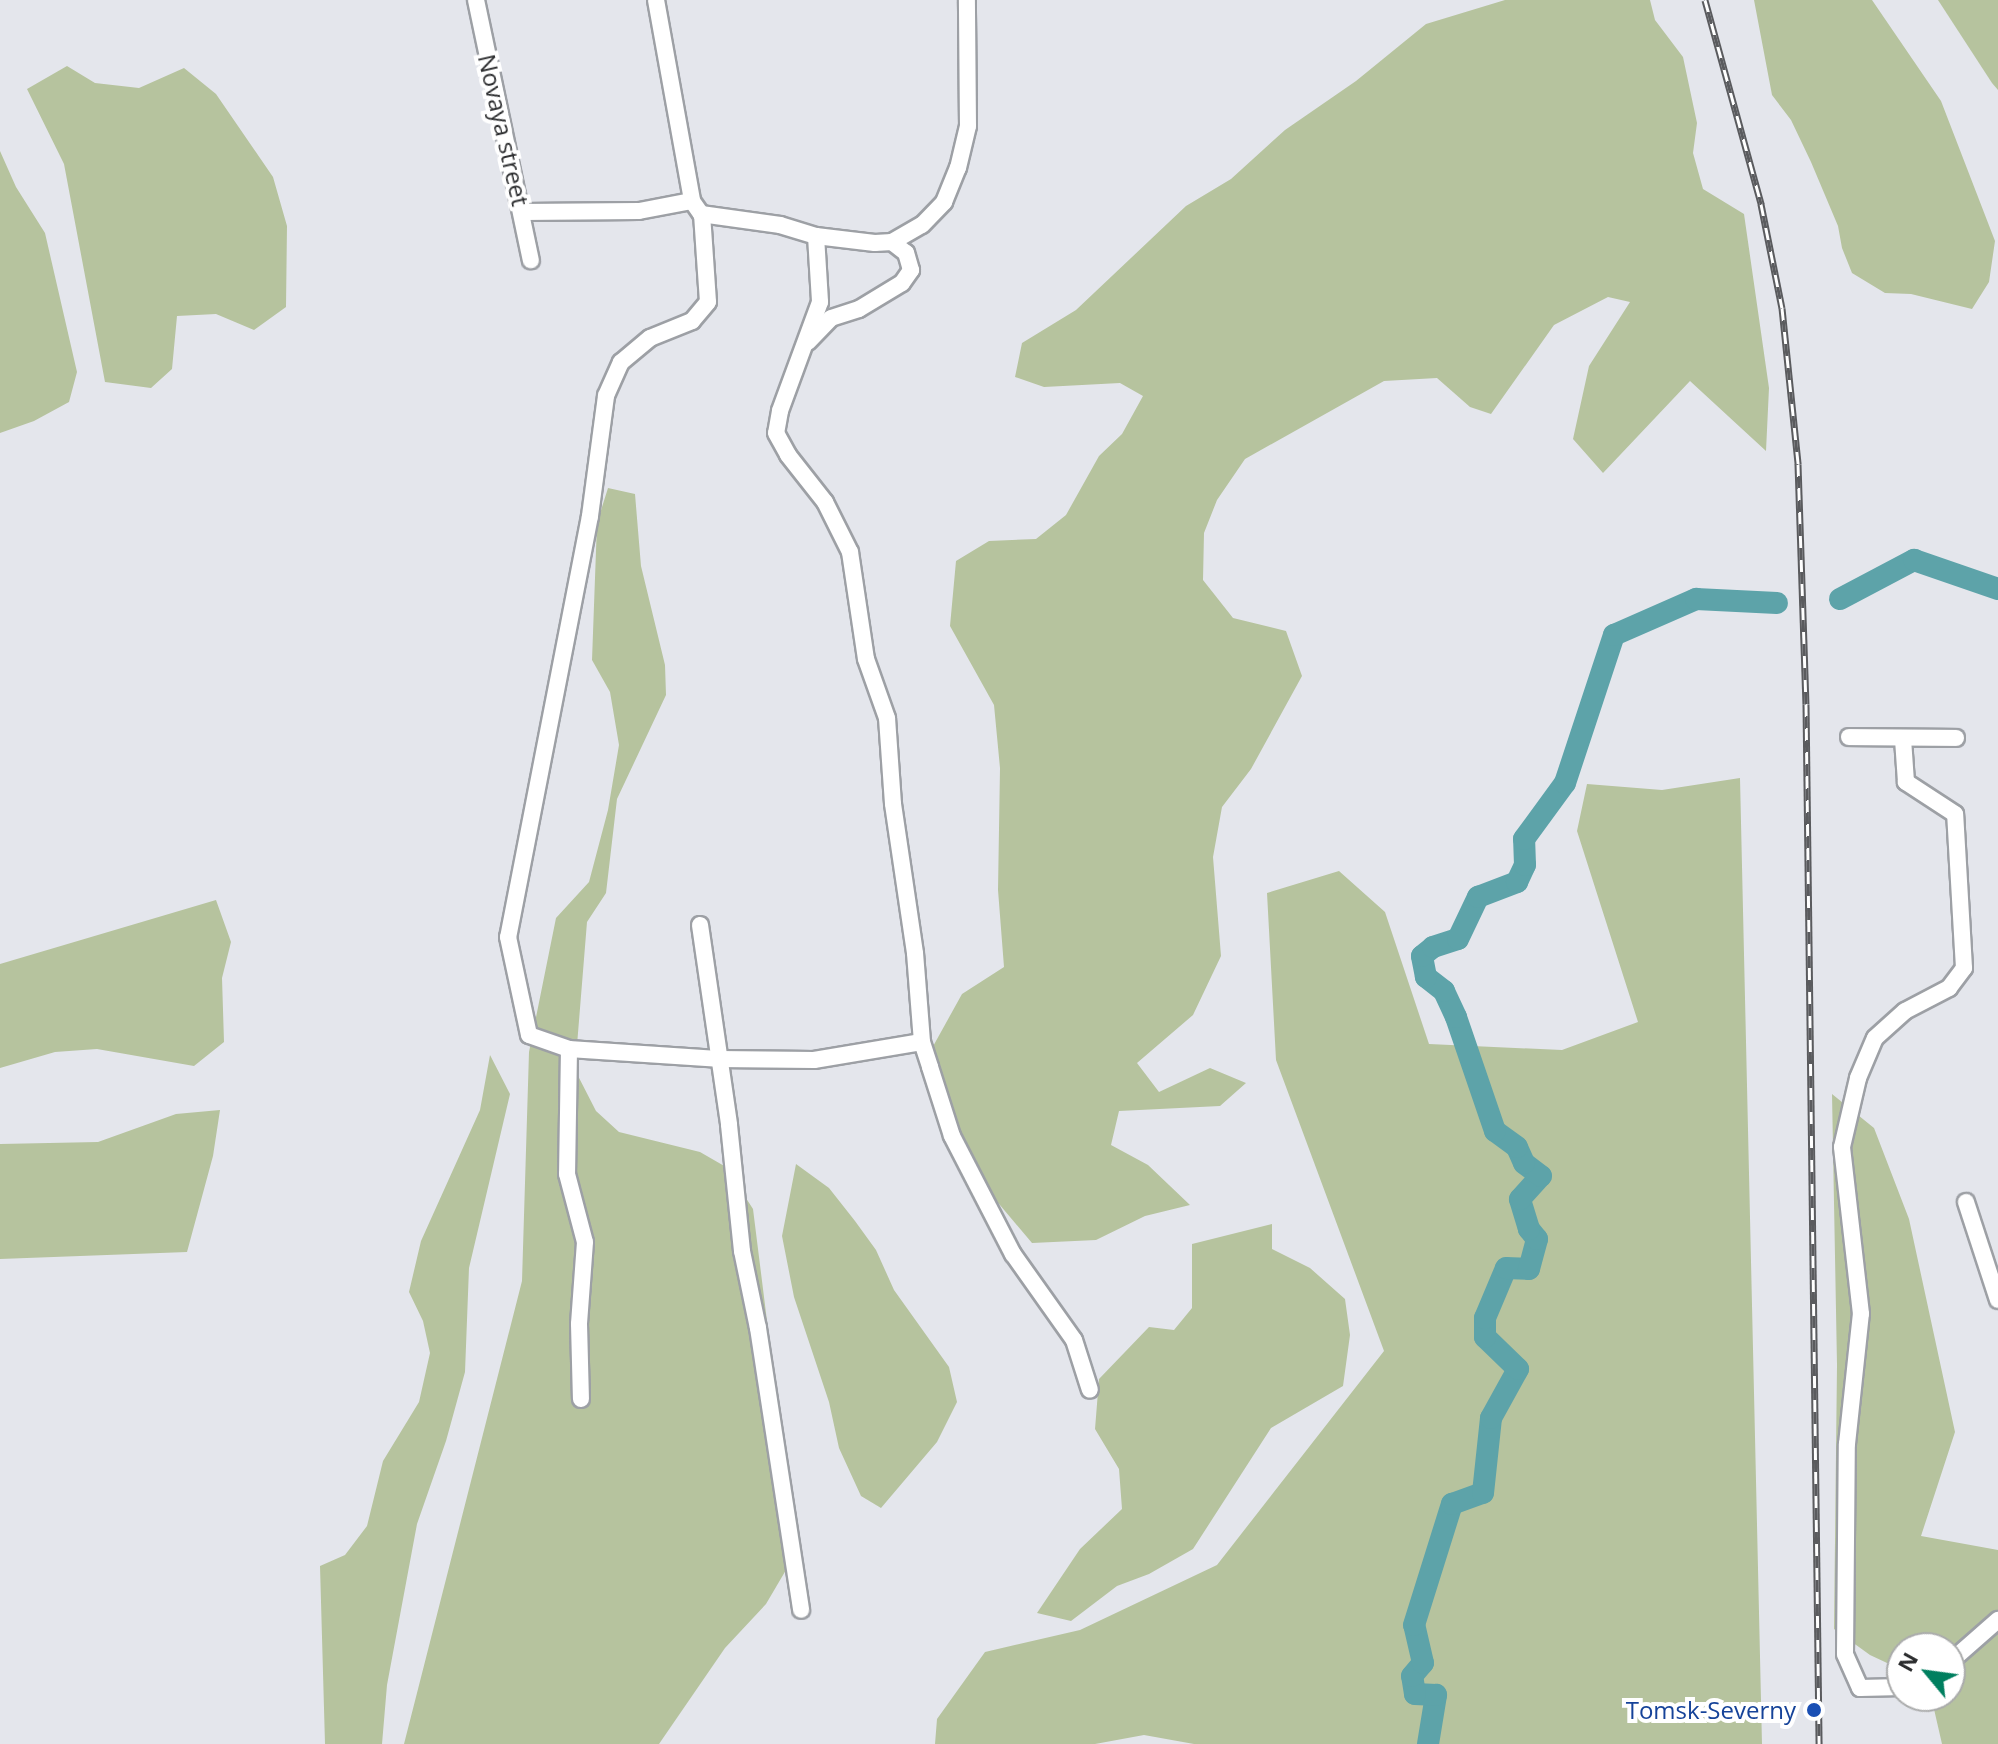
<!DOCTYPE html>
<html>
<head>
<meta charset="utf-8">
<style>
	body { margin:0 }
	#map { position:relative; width:1998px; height:1744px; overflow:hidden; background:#e4e6ec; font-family:"Open Sans",sans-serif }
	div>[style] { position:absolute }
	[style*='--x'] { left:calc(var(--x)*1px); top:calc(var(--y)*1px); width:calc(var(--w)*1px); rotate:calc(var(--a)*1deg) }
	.green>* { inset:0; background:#b6c39e }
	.river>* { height:22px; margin:-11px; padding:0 11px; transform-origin:11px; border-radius:11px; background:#5da3a9 }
	.roads { filter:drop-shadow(2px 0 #9da0a5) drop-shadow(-2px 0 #9da0a5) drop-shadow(0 2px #9da0a5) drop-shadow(0 -2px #9da0a5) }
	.minor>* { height:16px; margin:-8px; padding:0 8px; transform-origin:8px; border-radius:8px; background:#fff }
	.rail>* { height:7px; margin-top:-3.5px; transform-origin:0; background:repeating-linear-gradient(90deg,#fff 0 12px,#5a5b5e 0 24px); box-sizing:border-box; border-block:2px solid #5a5b5e }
	.dots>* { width:22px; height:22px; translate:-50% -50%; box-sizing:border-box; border:4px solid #fff; border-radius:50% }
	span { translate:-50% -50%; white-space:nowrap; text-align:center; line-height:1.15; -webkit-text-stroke:8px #fff; paint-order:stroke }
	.street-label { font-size:24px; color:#2b2c2e }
	.transit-label { font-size:24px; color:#164399 }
	.right { translate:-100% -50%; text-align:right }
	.north { position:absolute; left:1886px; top:1632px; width:80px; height:80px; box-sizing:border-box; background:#fff; border:2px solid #aaabab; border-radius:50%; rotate:299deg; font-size:22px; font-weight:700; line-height:32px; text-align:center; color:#2b2c2e }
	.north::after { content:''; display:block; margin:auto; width:28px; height:36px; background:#007f5f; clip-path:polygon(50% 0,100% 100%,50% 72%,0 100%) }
</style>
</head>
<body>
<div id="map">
	<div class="green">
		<i style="clip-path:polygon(1505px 0,1650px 0,1655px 20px,1683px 57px,1697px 123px,1693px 153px,1703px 189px,1744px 214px,1769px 388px,1766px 451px,1690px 381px,1603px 473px,1573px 439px,1589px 366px,1630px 302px,1608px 297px,1554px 325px,1491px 414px,1470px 407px,1437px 378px,1384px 381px,1245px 459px,1217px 500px,1204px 533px,1203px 580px,1233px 618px,1286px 631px,1302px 676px,1251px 769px,1222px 807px,1213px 857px,1221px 956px,1193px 1015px,1137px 1063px,1159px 1092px,1210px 1068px,1246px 1083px,1220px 1106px,1119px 1111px,1111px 1145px,1148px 1165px,1190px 1205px,1145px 1216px,1096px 1240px,1032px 1243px,989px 1192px,939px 1115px,931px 1050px,962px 994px,1004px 967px,998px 890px,1000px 768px,994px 705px,950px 626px,956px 561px,989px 541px,1036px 539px,1066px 515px,1099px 456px,1122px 434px,1143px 396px,1120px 383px,1044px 387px,1015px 377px,1022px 343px,1076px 310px,1186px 206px,1231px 179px,1285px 130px,1356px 81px,1426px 24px)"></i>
		<i style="clip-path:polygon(1754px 0,1872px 0,1941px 101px,1995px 241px,1989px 282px,1972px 309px,1911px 294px,1885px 293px,1852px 273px,1842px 248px,1838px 226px,1811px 162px,1791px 120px,1772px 95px)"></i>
		<i style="clip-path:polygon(1938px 0,1998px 0,1998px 90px,1992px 83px)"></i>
		<i style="clip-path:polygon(67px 66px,95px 83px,139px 88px,184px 68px,216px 94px,273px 177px,287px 226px,286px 307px,254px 330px,216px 314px,177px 316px,172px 369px,151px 388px,105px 382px,64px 164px,27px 89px)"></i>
		<i style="clip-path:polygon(0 151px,16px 187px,45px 233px,77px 372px,69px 402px,34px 421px,0 433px)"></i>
		<i style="clip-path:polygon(608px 488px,635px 494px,641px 566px,665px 665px,666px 695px,617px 799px,606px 893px,587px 922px,575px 1070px,596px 1111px,619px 1132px,700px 1152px,726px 1167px,753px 1209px,796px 1553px,766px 1604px,725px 1648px,659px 1744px,404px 1744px,522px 1281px,529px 1052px,556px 918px,589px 882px,608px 810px,619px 745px,610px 692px,592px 660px,597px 523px)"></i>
		<i style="clip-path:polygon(1740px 778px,1762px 1744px,1194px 1744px,1144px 1735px,1095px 1744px,935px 1744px,937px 1719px,985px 1652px,1080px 1630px,1217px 1565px,1384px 1351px,1276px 1060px,1267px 893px,1339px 871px,1385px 912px,1429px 1044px,1562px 1050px,1638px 1022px,1577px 831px,1587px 784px,1662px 790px)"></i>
		<i style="clip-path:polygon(216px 900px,231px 942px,222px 978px,224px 1042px,194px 1066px,97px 1049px,55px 1052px,0 1068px,0 964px)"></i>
		<i style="clip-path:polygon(490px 1055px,510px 1094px,469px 1268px,465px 1372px,446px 1441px,417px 1524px,387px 1685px,382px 1744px,325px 1744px,320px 1566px,345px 1555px,367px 1526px,383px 1461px,419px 1402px,430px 1353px,423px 1321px,409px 1292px,421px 1241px,480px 1110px)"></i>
		<i style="clip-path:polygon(1832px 1094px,1874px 1128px,1909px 1219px,1955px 1432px,1921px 1536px,1998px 1550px,1998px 1744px,1942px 1744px,1931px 1696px,1950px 1696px,1950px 1648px,1902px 1648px,1902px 1670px,1870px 1655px,1834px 1629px,1837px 1365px)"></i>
		<i style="clip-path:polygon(220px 1110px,213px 1156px,187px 1252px,0 1259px,0 1144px,98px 1142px,176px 1114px)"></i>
		<i style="clip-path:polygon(796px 1164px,829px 1188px,855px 1221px,876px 1250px,894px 1290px,949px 1367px,957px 1402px,937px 1442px,881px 1508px,861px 1496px,839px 1448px,829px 1402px,794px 1297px,782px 1236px)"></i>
		<i style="clip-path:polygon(1272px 1224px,1272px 1249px,1310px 1268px,1345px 1299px,1350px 1335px,1343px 1386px,1271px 1428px,1193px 1549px,1149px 1574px,1117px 1586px,1071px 1621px,1037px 1613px,1080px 1549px,1122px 1509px,1119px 1469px,1095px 1429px,1099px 1379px,1149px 1327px,1174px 1330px,1192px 1308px,1192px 1244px)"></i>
	</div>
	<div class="river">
		<i style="--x:1840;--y:599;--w:84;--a:-27.8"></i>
		<i style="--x:1914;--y:560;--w:89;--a:19"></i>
		<i style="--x:1428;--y:1744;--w:50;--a:-80.7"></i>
		<i style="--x:1436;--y:1695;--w:21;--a:-177"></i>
		<i style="--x:1415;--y:1694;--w:18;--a:-99"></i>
		<i style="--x:1412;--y:1676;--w:17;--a:-50"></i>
		<i style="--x:1423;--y:1663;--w:39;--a:-103"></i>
		<i style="--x:1414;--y:1625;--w:127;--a:-72.6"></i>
		<i style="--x:1452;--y:1504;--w:33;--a:-20"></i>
		<i style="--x:1483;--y:1493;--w:75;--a:-83.9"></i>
		<i style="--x:1491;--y:1418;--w:56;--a:-61.1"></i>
		<i style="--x:1518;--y:1369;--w:46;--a:-135.9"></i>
		<i style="--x:1485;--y:1337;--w:19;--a:-90"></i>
		<i style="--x:1485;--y:1318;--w:54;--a:-67.2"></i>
		<i style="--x:1506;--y:1268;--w:23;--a:2"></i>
		<i style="--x:1529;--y:1269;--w:31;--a:-75"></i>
		<i style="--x:1537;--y:1239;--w:13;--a:-129"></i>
		<i style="--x:1529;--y:1229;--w:31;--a:-107"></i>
		<i style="--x:1520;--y:1199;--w:31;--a:-48"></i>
		<i style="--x:1541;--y:1176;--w:21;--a:-143"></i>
		<i style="--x:1524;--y:1163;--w:17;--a:-114"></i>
		<i style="--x:1517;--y:1147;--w:27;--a:-144"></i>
		<i style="--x:1495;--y:1131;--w:120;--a:-108.9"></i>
		<i style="--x:1456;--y:1017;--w:29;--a:-115"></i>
		<i style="--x:1444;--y:991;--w:23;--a:-142"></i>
		<i style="--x:1426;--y:977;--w:21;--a:-101"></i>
		<i style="--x:1422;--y:956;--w:14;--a:-39"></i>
		<i style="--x:1433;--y:947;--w:26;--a:-18"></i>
		<i style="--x:1458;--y:939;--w:47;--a:-64.5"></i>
		<i style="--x:1478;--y:897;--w:42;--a:-21"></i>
		<i style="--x:1517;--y:882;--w:19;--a:-65"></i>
		<i style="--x:1525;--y:865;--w:26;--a:-92"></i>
		<i style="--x:1524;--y:839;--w:69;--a:-53.8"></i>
		<i style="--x:1565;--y:783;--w:156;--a:-71.7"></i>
		<i style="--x:1614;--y:635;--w:90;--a:-23.7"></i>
		<i style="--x:1696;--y:599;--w:81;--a:2.8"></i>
	</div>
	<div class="roads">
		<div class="minor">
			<i style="--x:476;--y:0;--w:266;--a:78.1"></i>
			<i style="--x:656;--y:0;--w:204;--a:79.8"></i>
			<i style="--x:692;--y:201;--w:16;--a:55"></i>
			<i style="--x:701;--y:214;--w:80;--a:7.9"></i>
			<i style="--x:780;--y:225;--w:38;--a:17"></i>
			<i style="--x:816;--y:236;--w:59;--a:6.8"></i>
			<i style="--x:875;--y:243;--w:17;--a:-3"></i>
			<i style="--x:892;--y:242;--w:34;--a:-30"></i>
			<i style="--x:922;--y:225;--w:32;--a:-46"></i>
			<i style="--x:944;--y:202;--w:37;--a:-68"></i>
			<i style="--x:958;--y:168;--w:43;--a:-76.6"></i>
			<i style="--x:968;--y:126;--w:126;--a:-90.5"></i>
			<i style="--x:523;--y:212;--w:116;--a:-0.5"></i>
			<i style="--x:639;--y:211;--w:54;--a:-10.7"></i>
			<i style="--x:702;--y:214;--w:88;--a:86.1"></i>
			<i style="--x:708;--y:302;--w:25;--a:130"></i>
			<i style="--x:692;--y:321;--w:45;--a:158"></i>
			<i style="--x:650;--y:338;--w:38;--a:140"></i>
			<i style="--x:621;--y:362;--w:37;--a:114"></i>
			<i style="--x:606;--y:396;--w:121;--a:97.6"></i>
			<i style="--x:590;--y:516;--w:429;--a:101"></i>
			<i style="--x:508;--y:937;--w:100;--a:77.9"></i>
			<i style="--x:529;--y:1035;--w:42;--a:19.3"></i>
			<i style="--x:569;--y:1049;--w:149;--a:3.8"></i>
			<i style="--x:718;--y:1059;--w:96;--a:0.6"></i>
			<i style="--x:814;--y:1060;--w:109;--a:-9.5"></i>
			<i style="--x:816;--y:236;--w:66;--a:86.5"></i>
			<i style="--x:820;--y:302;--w:116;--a:110.2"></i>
			<i style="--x:780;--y:411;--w:22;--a:100"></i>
			<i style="--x:776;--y:433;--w:25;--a:61"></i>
			<i style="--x:788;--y:455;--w:60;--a:51.8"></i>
			<i style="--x:825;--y:502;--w:56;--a:63.4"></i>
			<i style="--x:850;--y:552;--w:108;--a:81.5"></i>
			<i style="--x:866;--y:659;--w:63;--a:70.4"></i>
			<i style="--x:887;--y:718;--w:86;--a:86"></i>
			<i style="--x:893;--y:804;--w:151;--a:81.6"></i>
			<i style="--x:915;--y:953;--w:89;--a:85.5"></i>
			<i style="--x:922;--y:1042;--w:26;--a:72"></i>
			<i style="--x:930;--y:1067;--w:72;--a:72.3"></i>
			<i style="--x:952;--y:1136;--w:133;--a:62.7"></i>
			<i style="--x:1013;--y:1254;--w:105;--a:54.7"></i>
			<i style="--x:1074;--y:1340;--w:52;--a:72.3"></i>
			<i style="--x:808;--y:342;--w:33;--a:-46"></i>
			<i style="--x:831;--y:318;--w:29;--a:-18"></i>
			<i style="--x:859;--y:309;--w:50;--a:-31.2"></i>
			<i style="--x:902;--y:283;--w:16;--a:-55"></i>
			<i style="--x:911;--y:270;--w:18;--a:-106"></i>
			<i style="--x:906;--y:253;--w:18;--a:-142"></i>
			<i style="--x:1849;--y:737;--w:107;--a:0.5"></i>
			<i style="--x:700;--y:925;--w:202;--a:81.7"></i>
			<i style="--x:729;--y:1125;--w:127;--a:84.1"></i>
			<i style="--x:742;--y:1251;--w:79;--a:78.3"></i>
			<i style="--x:758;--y:1328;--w:285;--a:81.3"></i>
			<i style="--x:569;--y:1049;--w:125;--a:90.9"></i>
			<i style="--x:567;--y:1174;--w:70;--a:75.2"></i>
			<i style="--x:585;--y:1242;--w:82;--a:94.2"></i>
			<i style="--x:579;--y:1324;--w:75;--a:88.5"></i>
			<i style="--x:1966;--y:1202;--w:103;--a:71.9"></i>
			<i style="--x:1950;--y:1662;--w:64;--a:-41.2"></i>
			<i style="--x:1902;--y:1687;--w:42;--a:178.6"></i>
			<i style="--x:1860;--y:1688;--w:37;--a:-114"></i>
			<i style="--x:1845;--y:1654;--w:210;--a:-89.5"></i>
			<i style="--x:1847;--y:1444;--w:131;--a:-83.9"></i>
			<i style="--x:1861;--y:1314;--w:168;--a:-96.5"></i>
			<i style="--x:1842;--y:1147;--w:71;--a:-76.9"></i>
			<i style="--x:1858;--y:1078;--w:43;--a:-67"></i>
			<i style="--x:1875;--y:1038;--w:40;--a:-42"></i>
			<i style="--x:1905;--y:1011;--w:50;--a:-27.6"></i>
			<i style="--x:1949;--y:988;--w:25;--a:-53"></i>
			<i style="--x:1964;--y:968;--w:154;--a:-93.3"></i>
			<i style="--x:1955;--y:814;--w:59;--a:-146.9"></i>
			<i style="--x:1906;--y:782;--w:43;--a:-94"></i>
		</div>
	</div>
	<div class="rail">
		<i style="--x:1705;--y:0;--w:212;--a:74.6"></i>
		<i style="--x:1761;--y:204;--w:106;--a:78.6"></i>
		<i style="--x:1782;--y:308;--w:157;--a:84.1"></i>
		<i style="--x:1798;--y:464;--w:240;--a:88.1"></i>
		<i style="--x:1806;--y:704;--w:1040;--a:89.28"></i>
	</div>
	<div class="dots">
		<i style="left:1814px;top:1710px;background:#1a4fb4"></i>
	</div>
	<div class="street-label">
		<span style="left:504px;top:130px;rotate:77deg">Novaya street</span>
	</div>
	<div class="transit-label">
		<span class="right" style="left:1796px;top:1710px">Tomsk-Severny</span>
	</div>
	<div class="north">N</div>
</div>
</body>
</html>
